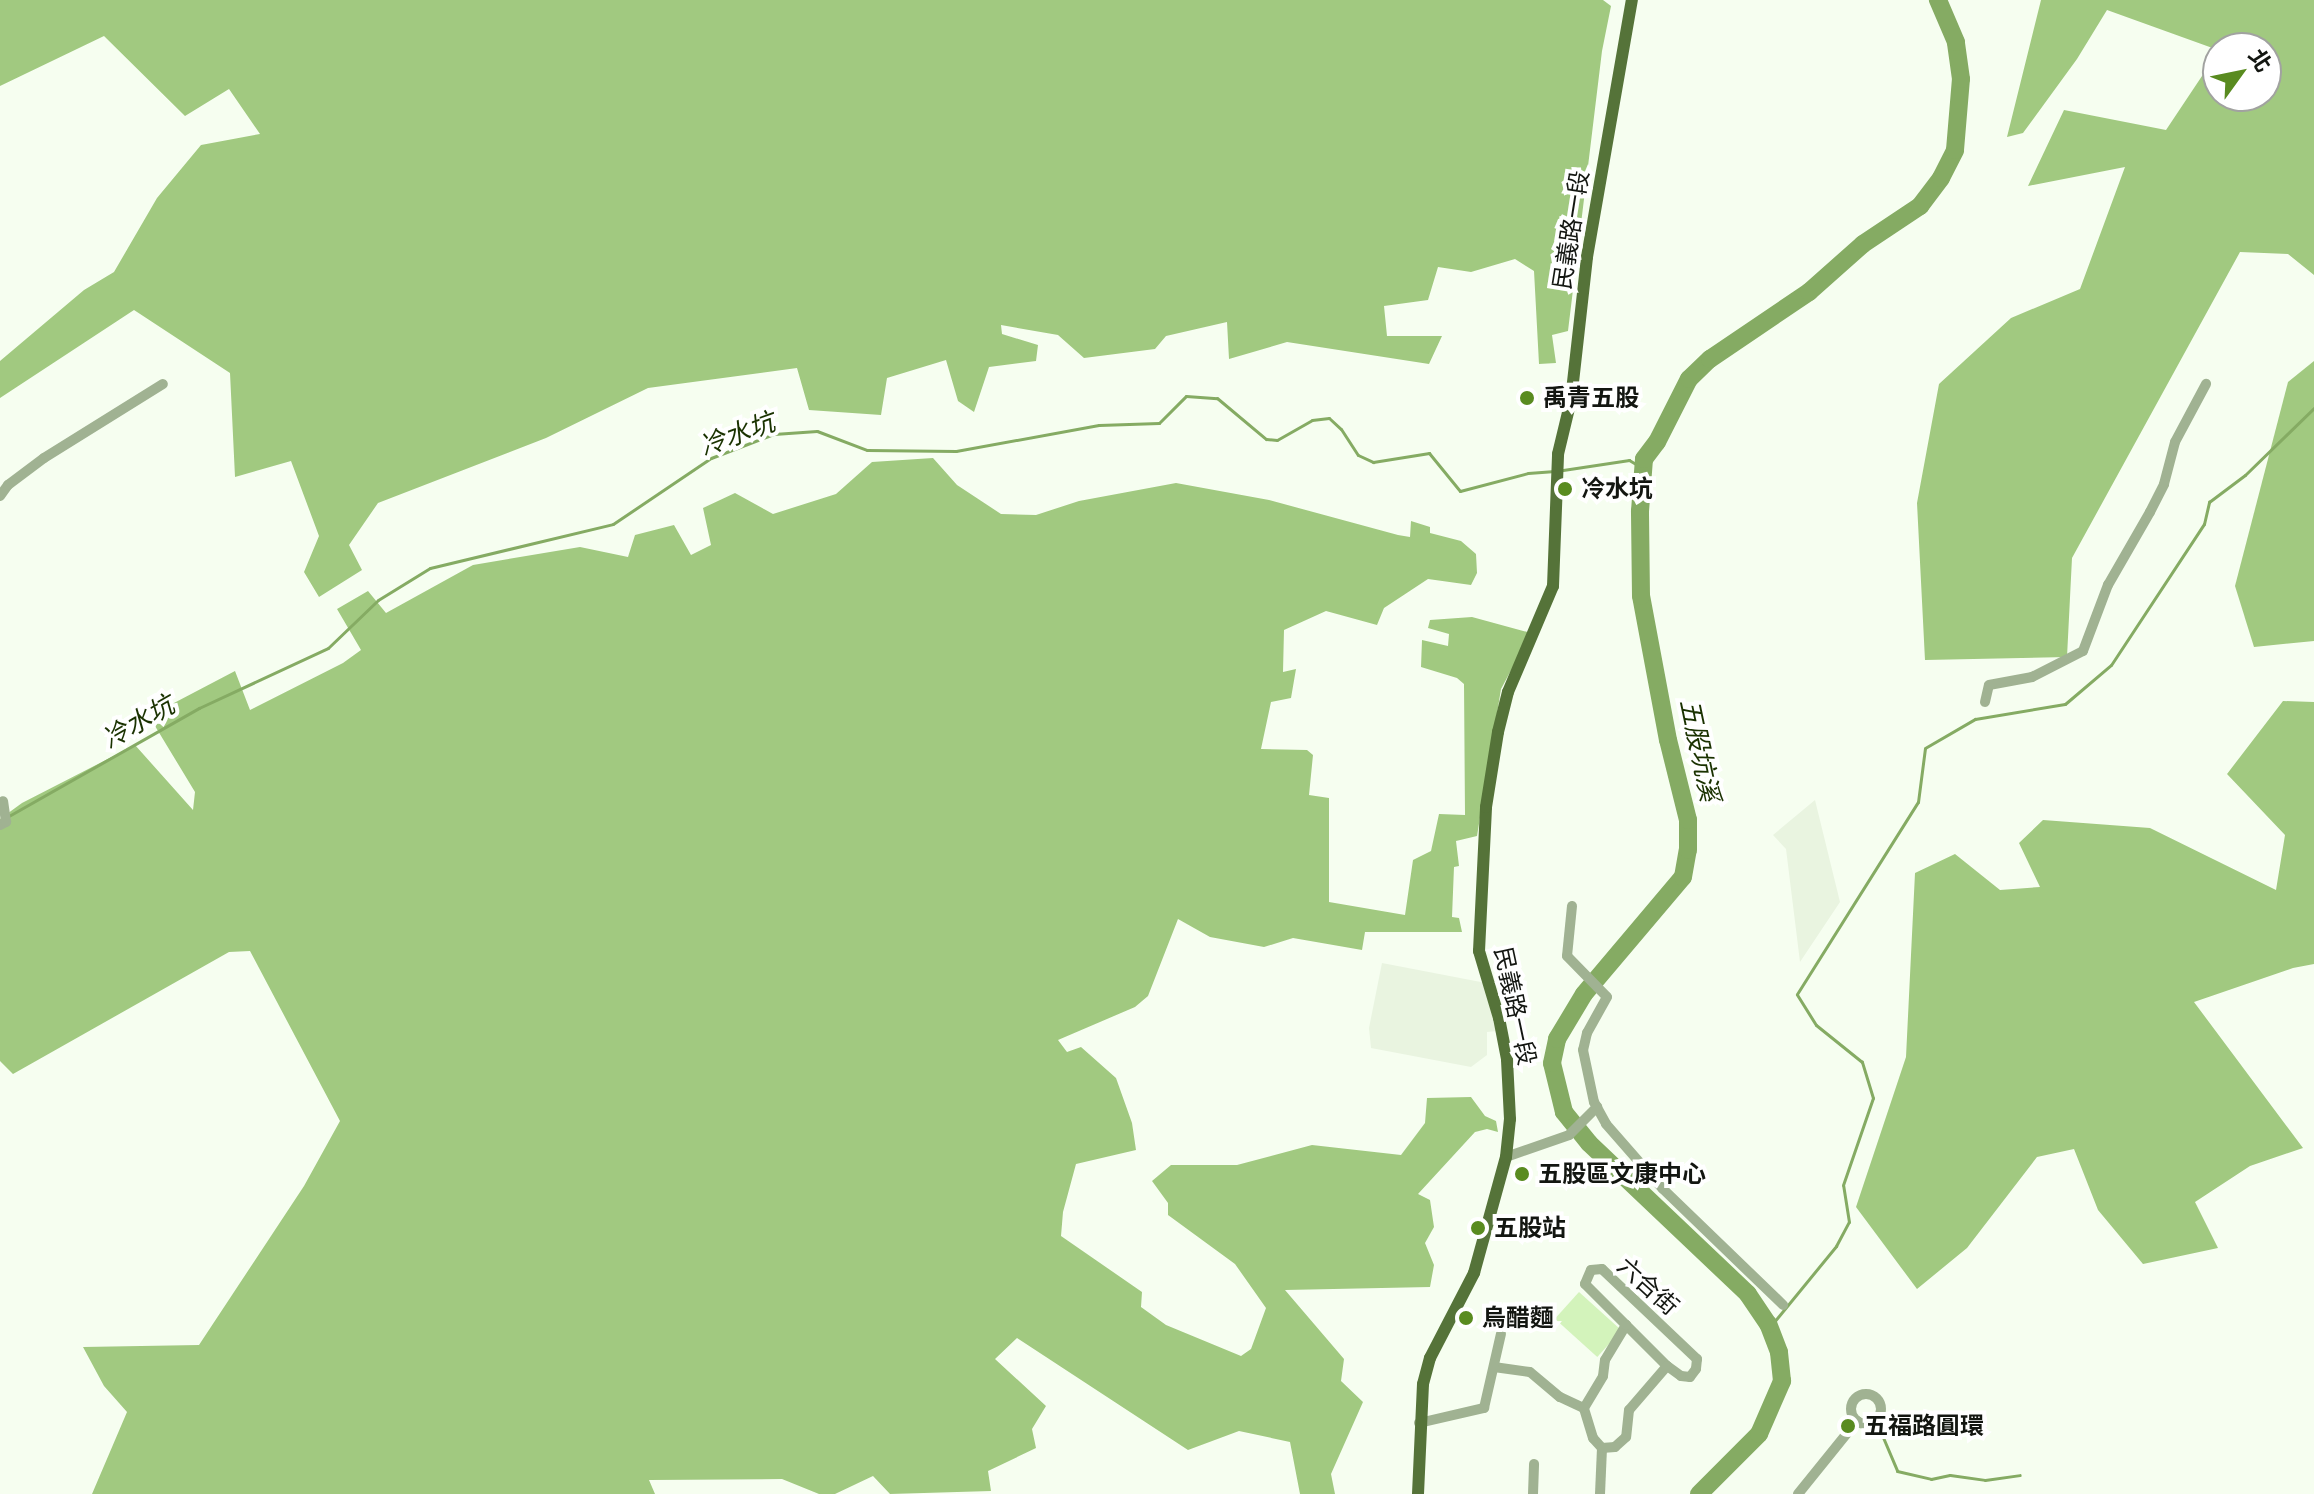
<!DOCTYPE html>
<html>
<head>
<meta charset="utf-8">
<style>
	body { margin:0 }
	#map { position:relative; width:2314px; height:1494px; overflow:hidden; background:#f6fef0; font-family:"Archivo Narrow","Noto Sans TC",sans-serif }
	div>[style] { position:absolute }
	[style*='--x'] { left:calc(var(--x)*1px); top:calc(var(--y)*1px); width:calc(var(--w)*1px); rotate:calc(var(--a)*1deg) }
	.built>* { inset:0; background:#e9f4e0 }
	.green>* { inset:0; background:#d3f3bb; transform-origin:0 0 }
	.forest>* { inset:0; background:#a1c980 }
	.stream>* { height:3px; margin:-1.5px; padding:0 1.5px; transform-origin:1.5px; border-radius:1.5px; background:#85ab63 }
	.river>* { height:18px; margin:-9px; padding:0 9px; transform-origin:9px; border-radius:9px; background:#85ab63 }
	.minor>* { height:10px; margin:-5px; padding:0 5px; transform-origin:5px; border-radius:5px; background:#a0b292 }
	.minor>.ring { margin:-5px; padding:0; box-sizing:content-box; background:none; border:10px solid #a0b292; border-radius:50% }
	.major>* { height:12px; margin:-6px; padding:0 6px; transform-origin:6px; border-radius:6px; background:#557339 }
	.dots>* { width:22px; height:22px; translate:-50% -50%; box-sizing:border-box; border:4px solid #fff; border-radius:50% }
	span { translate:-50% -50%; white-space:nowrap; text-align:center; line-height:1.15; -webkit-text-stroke:8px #fff; paint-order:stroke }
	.street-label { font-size:24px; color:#131611 }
	.poi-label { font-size:24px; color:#131611; font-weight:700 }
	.left { translate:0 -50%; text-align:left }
	.water-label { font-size:26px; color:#1a3200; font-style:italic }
	.north { position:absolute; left:2202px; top:32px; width:80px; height:80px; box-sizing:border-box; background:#fff; border:2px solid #a1a2a0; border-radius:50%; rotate:57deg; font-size:22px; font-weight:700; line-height:32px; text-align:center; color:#131611 }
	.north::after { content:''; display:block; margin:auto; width:28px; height:36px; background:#598b20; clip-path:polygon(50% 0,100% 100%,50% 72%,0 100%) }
</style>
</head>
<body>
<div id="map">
	<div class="built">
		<i style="clip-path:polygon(1815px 800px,1840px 902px,1800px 962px,1786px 849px,1773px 835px)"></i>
		<i style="clip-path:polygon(1382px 963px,1486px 983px,1497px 1031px,1487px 1032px,1487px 1055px,1471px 1067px,1371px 1048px,1369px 1028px)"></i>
	</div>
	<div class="green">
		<i style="left:1579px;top:1292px;width:57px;height:36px;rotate:42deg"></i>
	</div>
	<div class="forest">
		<i style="clip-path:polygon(0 0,1603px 0,1611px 6px,1602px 51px,1568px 331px,1552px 335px,1556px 363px,1539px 364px,1534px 271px,1515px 259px,1471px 272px,1438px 267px,1428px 300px,1384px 306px,1387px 336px,1442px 336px,1429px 364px,1287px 342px,1229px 359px,1227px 322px,1166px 336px,1155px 349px,1084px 358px,1058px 335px,1001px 325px,1002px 334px,1038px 345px,1036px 361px,989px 367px,974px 412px,958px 401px,946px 360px,887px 378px,881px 415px,809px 410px,797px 368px,648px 388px,546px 438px,378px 503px,349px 545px,362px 570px,319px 597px,304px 572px,319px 536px,291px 461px,235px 477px,230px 373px,134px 310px,0 398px,0 361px,84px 290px,114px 272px,157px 198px,201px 145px,260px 134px,229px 89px,185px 116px,104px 36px,0 86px)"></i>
		<i style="clip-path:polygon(2041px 0,2314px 0,2314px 275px,2288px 254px,2240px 252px,2072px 558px,2067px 657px,1925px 660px,1917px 503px,1939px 384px,2011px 318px,2080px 289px,2125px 167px,2028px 186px,2064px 110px,2166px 130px,2218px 52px,2218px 96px,2266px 96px,2266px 48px,2218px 50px,2107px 10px,2077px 59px,2023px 133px,2007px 137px)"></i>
		<i style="clip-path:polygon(2314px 361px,2314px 641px,2254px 647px,2235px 586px,2288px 382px)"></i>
		<i style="clip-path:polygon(933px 458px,957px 485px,1001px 514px,1036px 515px,1079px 501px,1176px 483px,1269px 500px,1398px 535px,1410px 537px,1411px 521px,1430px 527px,1430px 533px,1461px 541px,1476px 554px,1477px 573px,1471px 585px,1428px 579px,1384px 608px,1377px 625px,1326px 611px,1284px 630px,1283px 672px,1296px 669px,1291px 698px,1271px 702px,1261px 749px,1307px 750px,1313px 755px,1309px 795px,1329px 798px,1329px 902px,1405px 915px,1413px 860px,1431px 851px,1439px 814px,1465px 815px,1464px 684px,1457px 678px,1421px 667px,1422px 640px,1448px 646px,1449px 634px,1428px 628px,1430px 620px,1472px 617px,1531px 633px,1501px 689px,1477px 836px,1456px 841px,1459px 866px,1454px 867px,1452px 917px,1459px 918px,1462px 932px,1365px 932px,1362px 950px,1293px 938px,1264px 947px,1210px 937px,1178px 919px,1148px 996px,1135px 1007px,1058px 1040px,1067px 1052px,1081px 1047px,1116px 1078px,1132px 1123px,1136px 1150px,1076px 1164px,1063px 1212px,1061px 1236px,1142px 1292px,1141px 1307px,1166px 1325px,1241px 1356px,1251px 1349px,1266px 1308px,1235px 1264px,1168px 1215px,1168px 1203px,1152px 1181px,1171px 1165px,1237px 1165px,1312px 1145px,1401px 1155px,1425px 1123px,1427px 1098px,1471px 1097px,1485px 1116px,1496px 1121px,1498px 1132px,1487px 1129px,1475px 1132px,1418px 1194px,1430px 1200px,1434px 1227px,1425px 1243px,1434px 1265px,1430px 1287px,1285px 1290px,1344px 1359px,1341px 1381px,1363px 1402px,1331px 1474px,1335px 1494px,1300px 1494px,1290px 1442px,1239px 1431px,1188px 1450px,1017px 1338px,995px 1359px,1046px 1406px,1032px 1429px,1036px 1448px,988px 1471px,991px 1491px,890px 1494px,873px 1476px,835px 1494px,819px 1494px,782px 1479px,649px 1480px,655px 1494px,92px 1494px,127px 1412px,104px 1386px,83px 1347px,199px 1345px,304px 1186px,340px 1121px,250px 951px,229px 952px,13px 1074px,0 1061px,0 819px,22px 803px,135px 745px,193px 810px,195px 792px,152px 721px,153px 714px,235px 671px,250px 710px,343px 663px,361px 650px,337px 609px,368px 591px,386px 613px,473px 565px,580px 547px,628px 557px,635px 535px,674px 525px,691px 555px,711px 545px,703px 508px,735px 493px,773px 514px,836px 494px,872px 462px)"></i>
		<i style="clip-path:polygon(2283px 701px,2314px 702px,2314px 964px,2293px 968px,2194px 1002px,2303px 1148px,2250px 1166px,2195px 1202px,2218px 1248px,2143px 1264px,2098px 1210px,2074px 1149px,2037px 1157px,1967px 1248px,1917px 1289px,1856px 1207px,1906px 1057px,1915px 873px,1955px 854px,2000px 890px,2040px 887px,2019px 843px,2043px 820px,2150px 828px,2276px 890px,2285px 835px,2227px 774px)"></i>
	</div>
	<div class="stream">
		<i style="--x:1563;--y:470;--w:67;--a:-8.6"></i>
		<i style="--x:1629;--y:460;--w:17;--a:31"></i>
		<i style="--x:7;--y:817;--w:221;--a:-29.6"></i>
		<i style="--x:199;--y:708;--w:142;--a:-24.9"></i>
		<i style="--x:328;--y:648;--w:69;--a:-43.8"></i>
		<i style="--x:378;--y:600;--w:61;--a:-31.6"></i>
		<i style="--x:430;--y:568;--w:188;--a:-13.5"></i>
		<i style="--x:613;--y:524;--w:118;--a:-34"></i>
		<i style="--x:711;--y:458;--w:67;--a:-20.9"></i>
		<i style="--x:774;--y:434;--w:43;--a:-4"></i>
		<i style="--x:817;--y:431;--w:53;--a:20.8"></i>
		<i style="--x:867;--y:450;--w:89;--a:0.6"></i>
		<i style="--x:956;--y:451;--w:145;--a:-10.3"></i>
		<i style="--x:1099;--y:425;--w:60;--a:-1.9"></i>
		<i style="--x:1159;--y:423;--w:38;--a:-45"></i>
		<i style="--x:1186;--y:396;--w:31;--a:4"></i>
		<i style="--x:1217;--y:398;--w:64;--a:39.9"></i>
		<i style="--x:1266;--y:439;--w:11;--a:5"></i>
		<i style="--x:1277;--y:440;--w:40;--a:-29.7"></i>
		<i style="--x:1312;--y:420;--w:17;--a:-7"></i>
		<i style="--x:1329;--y:418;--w:16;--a:43"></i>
		<i style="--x:1341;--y:429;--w:31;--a:57"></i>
		<i style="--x:1358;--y:455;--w:17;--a:25"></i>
		<i style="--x:1373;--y:462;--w:57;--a:-9.1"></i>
		<i style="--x:1429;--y:453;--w:49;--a:50.8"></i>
		<i style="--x:1460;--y:491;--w:70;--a:-14.8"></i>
		<i style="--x:1528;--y:473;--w:27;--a:-4"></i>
		<i style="--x:1769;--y:1328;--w:106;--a:-50.7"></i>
		<i style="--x:1836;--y:1246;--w:27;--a:-62"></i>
		<i style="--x:1849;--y:1222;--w:37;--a:-99"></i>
		<i style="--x:1843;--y:1185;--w:92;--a:-71"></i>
		<i style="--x:1873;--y:1098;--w:38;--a:-107"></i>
		<i style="--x:1862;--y:1062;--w:59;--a:-141.2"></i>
		<i style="--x:1816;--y:1025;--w:36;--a:-122"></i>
		<i style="--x:1797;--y:994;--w:227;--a:-57.8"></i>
		<i style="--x:1918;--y:802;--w:54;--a:-82.6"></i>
		<i style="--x:1925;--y:748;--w:58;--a:-30.1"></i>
		<i style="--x:1975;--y:719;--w:91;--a:-9.5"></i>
		<i style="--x:2065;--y:704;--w:60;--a:-40.3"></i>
		<i style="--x:2111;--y:665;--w:169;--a:-56.6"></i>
		<i style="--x:2204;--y:524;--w:23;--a:-77"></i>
		<i style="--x:2209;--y:502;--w:45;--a:-36.9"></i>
		<i style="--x:2245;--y:475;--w:96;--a:-44.2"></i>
		<i style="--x:1882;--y:1435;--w:39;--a:67"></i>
		<i style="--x:1897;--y:1471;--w:35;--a:13"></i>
		<i style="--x:1931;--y:1479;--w:19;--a:-12"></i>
		<i style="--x:1950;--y:1475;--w:35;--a:8"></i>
		<i style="--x:1985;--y:1480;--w:35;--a:-8"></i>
	</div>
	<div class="river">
		<i style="--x:1699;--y:1494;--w:85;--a:-45"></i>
		<i style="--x:1759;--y:1434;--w:58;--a:-66.5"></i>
		<i style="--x:1782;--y:1381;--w:29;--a:-96"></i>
		<i style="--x:1779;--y:1352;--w:30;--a:-111"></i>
		<i style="--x:1768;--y:1324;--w:36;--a:-124"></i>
		<i style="--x:1748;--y:1294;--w:219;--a:-136.5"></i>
		<i style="--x:1589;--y:1143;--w:40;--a:-129"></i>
		<i style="--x:1564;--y:1112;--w:50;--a:-103.8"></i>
		<i style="--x:1552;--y:1063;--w:25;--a:-78"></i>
		<i style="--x:1557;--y:1039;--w:52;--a:-59"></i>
		<i style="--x:1584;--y:994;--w:153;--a:-49.8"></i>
		<i style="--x:1683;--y:877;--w:27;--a:-80"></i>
		<i style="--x:1688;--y:850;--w:30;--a:-90"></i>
		<i style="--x:1688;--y:820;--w:82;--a:-104"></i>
		<i style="--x:1668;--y:740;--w:147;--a:-100.6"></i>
		<i style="--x:1641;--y:596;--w:85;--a:-90.7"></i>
		<i style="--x:1640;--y:511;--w:52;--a:-85.6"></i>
		<i style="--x:1644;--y:459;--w:21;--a:-53"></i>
		<i style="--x:1657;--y:442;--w:71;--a:-63.1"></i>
		<i style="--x:1689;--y:379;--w:29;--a:-44"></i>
		<i style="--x:1710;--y:359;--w:120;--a:-34.1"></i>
		<i style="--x:1809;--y:292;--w:72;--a:-41.6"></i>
		<i style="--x:1863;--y:244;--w:69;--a:-33.7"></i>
		<i style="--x:1920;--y:206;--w:35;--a:-53"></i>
		<i style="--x:1941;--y:178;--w:31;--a:-63"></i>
		<i style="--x:1955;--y:150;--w:71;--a:-85.2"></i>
		<i style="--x:1961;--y:79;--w:37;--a:-98"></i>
		<i style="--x:1956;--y:42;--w:46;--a:-113.2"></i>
	</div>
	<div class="minor">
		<i style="--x:0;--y:496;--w:14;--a:-54"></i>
		<i style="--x:8;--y:485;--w:45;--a:-36.9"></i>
		<i style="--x:44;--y:458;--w:140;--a:-31.9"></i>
		<i style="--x:1985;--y:702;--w:17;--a:-77"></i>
		<i style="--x:1989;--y:685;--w:44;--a:-10.5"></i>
		<i style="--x:2032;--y:677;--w:57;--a:-27"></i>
		<i style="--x:2083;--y:651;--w:71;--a:-69.3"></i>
		<i style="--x:2108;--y:585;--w:84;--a:-60.1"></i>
		<i style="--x:2150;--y:512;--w:31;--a:-63"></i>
		<i style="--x:2164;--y:484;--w:43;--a:-75.3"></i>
		<i style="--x:2175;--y:442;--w:66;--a:-61.9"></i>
		<i style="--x:0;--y:825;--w:7;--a:-27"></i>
		<i style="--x:6;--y:822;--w:21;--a:-98"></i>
		<i style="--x:1572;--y:906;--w:50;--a:95.7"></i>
		<i style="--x:1567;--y:956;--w:57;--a:45.7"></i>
		<i style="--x:1607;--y:997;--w:41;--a:119.1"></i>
		<i style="--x:1587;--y:1033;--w:17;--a:103"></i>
		<i style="--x:1583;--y:1050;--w:53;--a:78.1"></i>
		<i style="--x:1594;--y:1102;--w:25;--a:61"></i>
		<i style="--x:1606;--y:1124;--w:86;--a:48.8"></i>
		<i style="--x:1663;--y:1189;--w:167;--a:44"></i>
		<i style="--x:1506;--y:1157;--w:67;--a:-19.2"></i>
		<i style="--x:1569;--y:1135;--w:40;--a:-45"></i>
		<i style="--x:1626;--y:1325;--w:58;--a:45"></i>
		<i style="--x:1494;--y:1367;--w:36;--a:8"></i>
		<i style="--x:1530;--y:1372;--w:39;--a:40"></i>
		<i style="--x:1560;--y:1397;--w:26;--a:25"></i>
		<i class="ring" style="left:1851px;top:1394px;width:20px;height:20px"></i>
		<i style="--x:1419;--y:1423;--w:67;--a:-13"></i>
		<i style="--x:1484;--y:1408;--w:76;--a:-77.1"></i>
		<i style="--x:1533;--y:1494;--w:30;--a:-88"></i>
		<i style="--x:1600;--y:1494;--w:46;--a:-87.5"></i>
		<i style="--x:1602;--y:1448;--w:13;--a:-132"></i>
		<i style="--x:1593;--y:1438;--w:31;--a:-107"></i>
		<i style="--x:1584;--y:1408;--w:37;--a:-59"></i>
		<i style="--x:1603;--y:1376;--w:16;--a:-83"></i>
		<i style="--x:1605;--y:1360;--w:41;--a:-59"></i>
		<i style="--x:1626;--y:1325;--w:58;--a:-135"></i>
		<i style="--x:1585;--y:1284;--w:15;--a:-67"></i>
		<i style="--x:1591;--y:1270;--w:11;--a:-5"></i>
		<i style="--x:1602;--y:1269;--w:131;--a:43.5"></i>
		<i style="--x:1697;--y:1359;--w:10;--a:96"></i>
		<i style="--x:1696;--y:1369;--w:10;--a:127"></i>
		<i style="--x:1690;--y:1377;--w:9;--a:-174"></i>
		<i style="--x:1681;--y:1376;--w:17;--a:-144"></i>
		<i style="--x:1667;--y:1366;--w:58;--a:130.8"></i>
		<i style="--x:1629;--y:1410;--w:27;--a:96"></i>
		<i style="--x:1626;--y:1437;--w:15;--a:138"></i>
		<i style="--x:1615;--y:1447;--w:13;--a:176"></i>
		<i style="--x:1798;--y:1494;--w:94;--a:-51.1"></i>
	</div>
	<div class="major">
		<i style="--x:1418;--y:1494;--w:110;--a:-87.4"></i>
		<i style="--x:1423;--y:1384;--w:27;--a:-75"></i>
		<i style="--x:1430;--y:1358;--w:96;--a:-62.6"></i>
		<i style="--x:1474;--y:1273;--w:120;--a:-74.6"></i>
		<i style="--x:1506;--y:1157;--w:38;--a:-84"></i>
		<i style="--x:1510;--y:1119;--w:60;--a:-92.9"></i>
		<i style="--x:1507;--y:1059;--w:42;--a:-101"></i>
		<i style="--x:1499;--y:1018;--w:70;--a:-106.6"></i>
		<i style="--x:1479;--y:951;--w:144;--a:-87.2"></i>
		<i style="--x:1486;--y:807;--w:76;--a:-80.9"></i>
		<i style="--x:1498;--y:732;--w:41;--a:-76"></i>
		<i style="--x:1508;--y:692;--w:115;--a:-67"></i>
		<i style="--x:1553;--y:586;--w:132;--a:-87.8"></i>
		<i style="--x:1558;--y:454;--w:56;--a:-76.5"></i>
		<i style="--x:1571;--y:400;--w:144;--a:-83.6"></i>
		<i style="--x:1587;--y:257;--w:261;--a:-80.1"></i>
	</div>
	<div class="dots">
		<i style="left:1527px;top:398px;background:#598b20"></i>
		<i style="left:1565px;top:489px;background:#598b20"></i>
		<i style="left:1522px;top:1174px;background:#598b20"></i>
		<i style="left:1478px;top:1228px;background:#598b20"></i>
		<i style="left:1466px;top:1318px;background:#598b20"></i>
		<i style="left:1848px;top:1426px;background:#598b20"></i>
	</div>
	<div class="street-label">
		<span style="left:1571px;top:230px;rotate:-81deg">民義路一段</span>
		<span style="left:1515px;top:1006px;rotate:78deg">民義路一段</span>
		<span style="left:1648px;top:1286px;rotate:42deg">六合街</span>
	</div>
	<div class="poi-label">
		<span class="left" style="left:1543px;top:398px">禹青五股</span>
		<span class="left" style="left:1581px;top:489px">冷水坑</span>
		<span class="left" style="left:1538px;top:1174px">五股區文康中心</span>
		<span class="left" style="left:1494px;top:1228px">五股站</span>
		<span class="left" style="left:1482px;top:1318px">烏醋麵</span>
		<span class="left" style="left:1864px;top:1426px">五福路圓環</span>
	</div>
	<div class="water-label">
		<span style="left:737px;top:434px;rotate:-20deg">冷水坑</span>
		<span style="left:138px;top:722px;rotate:-30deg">冷水坑</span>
		<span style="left:1700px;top:750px;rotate:78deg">五股坑溪</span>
	</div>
	<div class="north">北</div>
</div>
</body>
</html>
